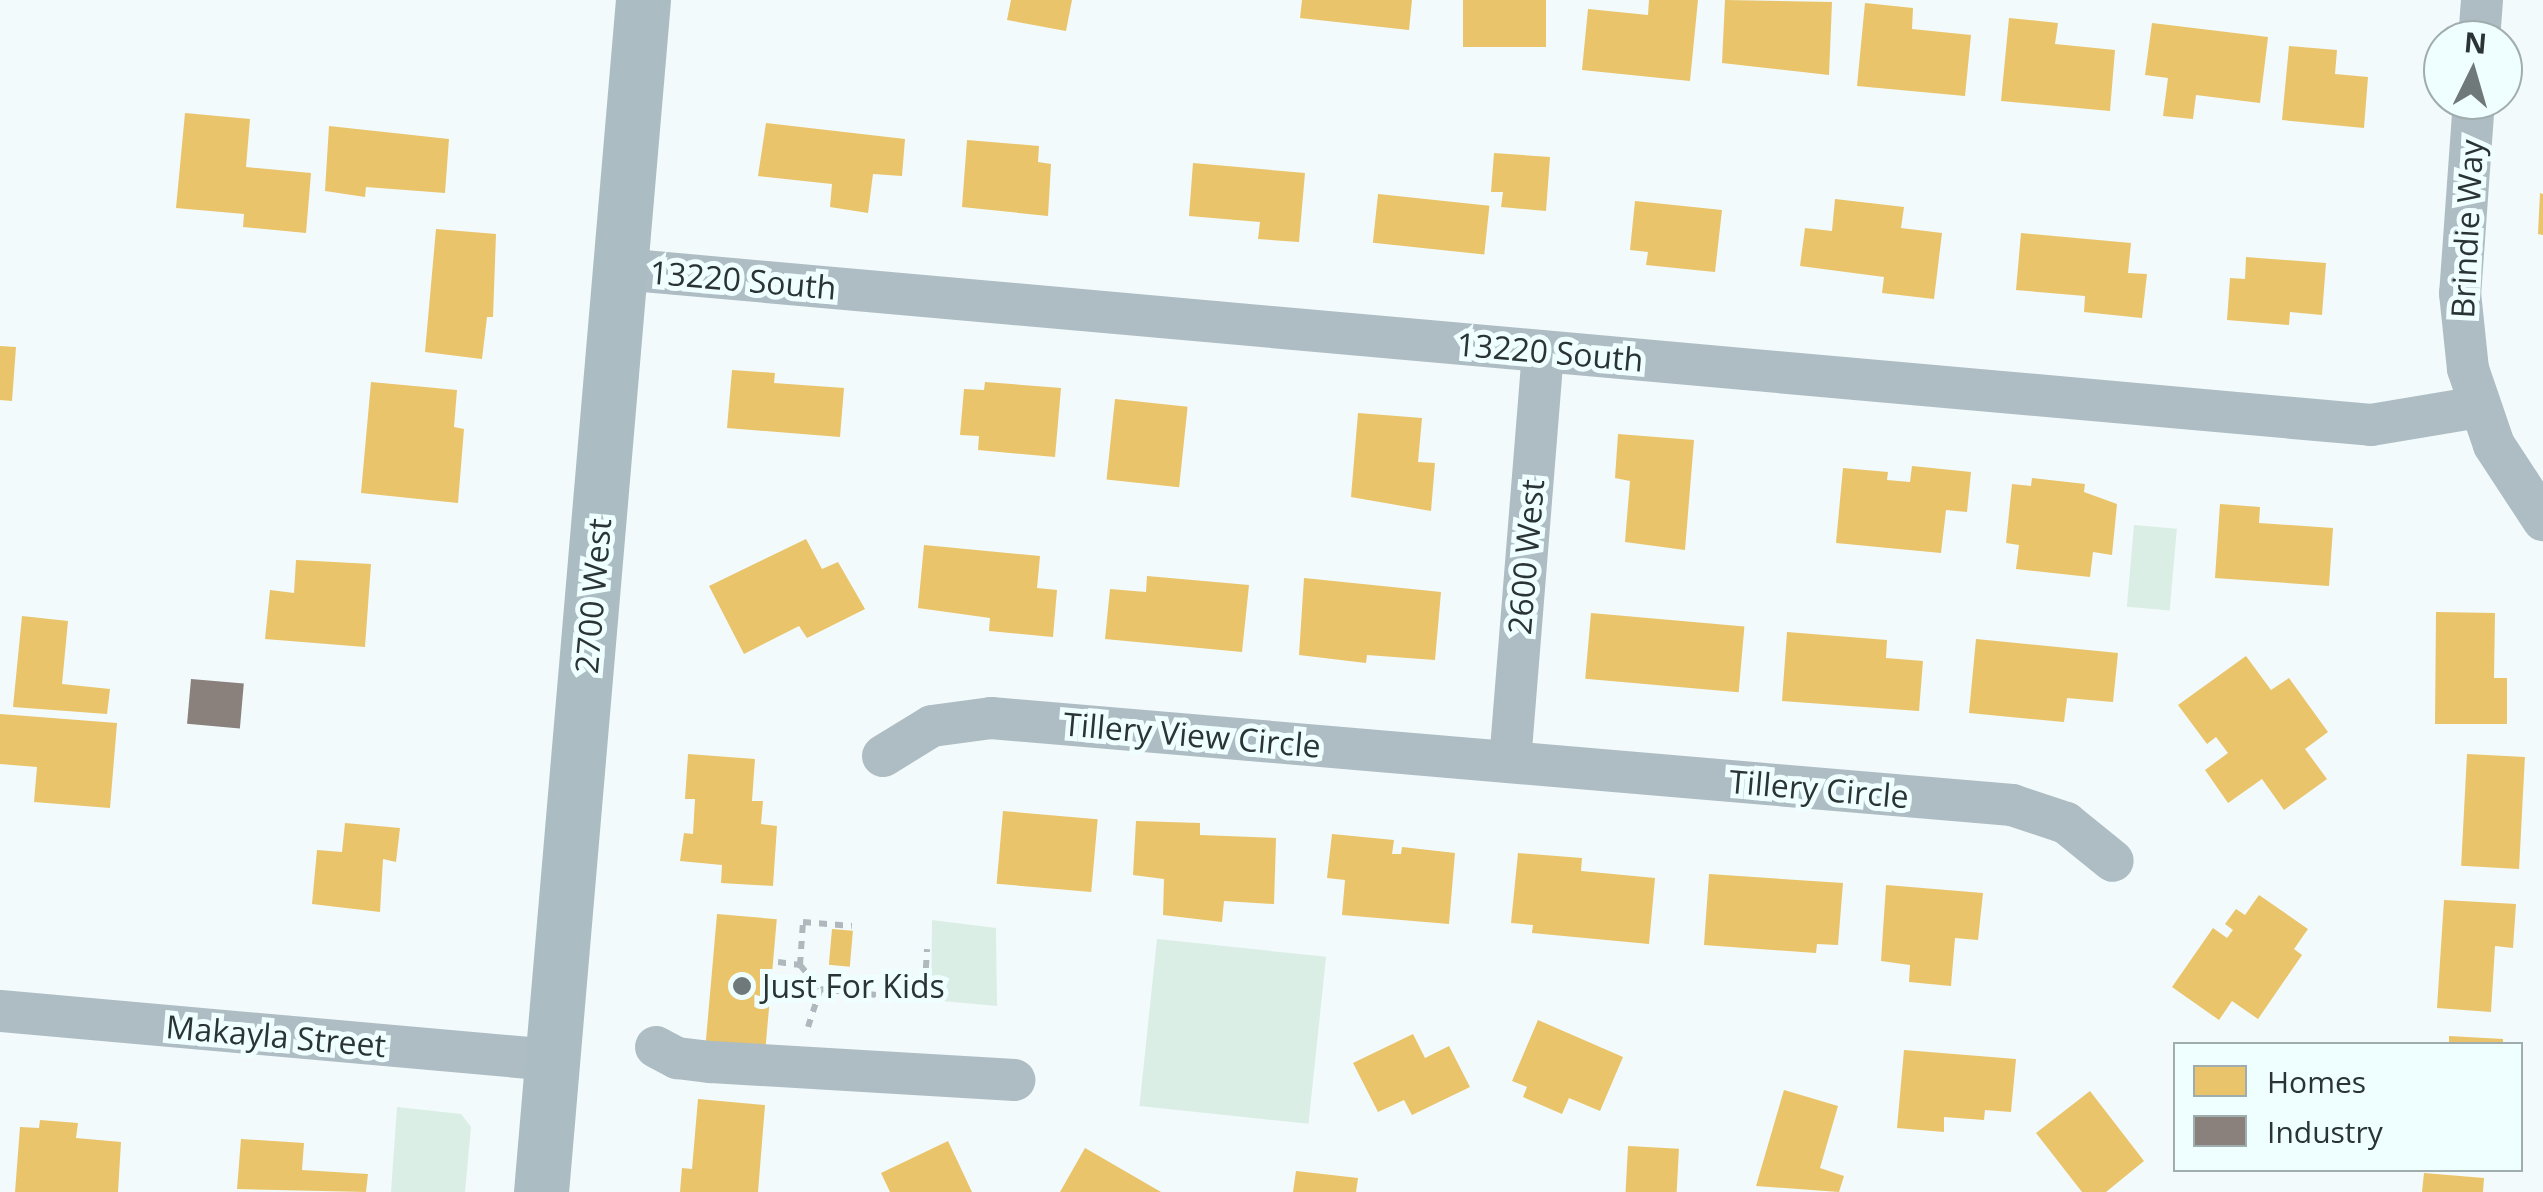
<!DOCTYPE html>
<html>
<head>
<meta charset="utf-8">
<style>
	body { margin:0 }
	#map { position:relative; width:2543px; height:1192px; overflow:hidden; background:#f2fafc; font-family:"Open Sans",sans-serif }
	div>[style] { position:absolute }
	[style*='--x'] { left:calc(var(--x)*1px); top:calc(var(--y)*1px); width:calc(var(--w)*1px); rotate:calc(var(--a)*1deg) }
	.green>* { inset:0; background:#daeee5; transform-origin:0 0 }
	.homes>* { inset:0; background:#e9c46a; transform-origin:0 0 }
	.industry>* { inset:0; background:#8a817c; transform-origin:0 0 }
	.path>* { height:6px; margin-top:-3px; transform-origin:0; background:repeating-linear-gradient(90deg,#afb9bd 0 8px,transparent 0 16px) }
	.minor>* { height:42px; margin:-21px; padding:0 21px; transform-origin:21px; border-radius:21px; background:#aebdc3 }
	.major>* { height:55px; margin:-27.5px; padding:0 27.5px; transform-origin:27.5px; border-radius:27.5px; background:#abbdc2 }
	.dots>* { width:28px; height:28px; translate:-50% -50%; box-sizing:border-box; border:5px solid #effeff; border-radius:50% }
	span { translate:-50% -50%; white-space:nowrap; text-align:center; line-height:1.15; -webkit-text-stroke:10px #effeff; paint-order:stroke }
	.street-label { font-size:32px; color:#2a3434 }
	.poi-label { font-size:32px; color:#2a3434 }
	.left { translate:0 -50%; text-align:left }
	.legend { position:absolute; left:2173px; top:1042px; width:350px; height:130px; box-sizing:border-box; background:#effeff; border:2px solid #a0adae; margin:0; padding:12px 18px; list-style:none; font-size:30px; color:#2a3434 }
	.legend li { display:flex; align-items:center; gap:20px; height:50px }
	.legend b { width:50px; border:2px solid #a0adae }
	.north { position:absolute; left:2423px; top:20px; width:100px; height:100px; box-sizing:border-box; background:#effeff; border:2px solid #a0adae; border-radius:50%; rotate:5deg; font-size:28px; font-weight:700; line-height:40px; text-align:center; color:#2a3434 }
	.north::after { content:''; display:block; margin:auto; width:35px; height:45px; background:#70797a; clip-path:polygon(50% 0,100% 100%,50% 72%,0 100%) }
</style>
</head>
<body>
<div id="map">
	<div class="green">
		<i style="left:2134px;top:525px;width:43px;height:82px;rotate:5deg"></i>
		<i style="clip-path:polygon(932px 920px,996px 928px,997px 1006px,931px 1000px)"></i>
		<i style="left:1157px;top:939px;width:170px;height:168px;rotate:6deg"></i>
		<i style="clip-path:polygon(397px 1107px,461px 1114px,471px 1127px,465px 1192px,391px 1192px)"></i>
	</div>
	<div class="homes">
		<i style="clip-path:polygon(1011px 0,1072px 0,1066px 31px,1007px 20px)"></i>
		<i style="clip-path:polygon(1302px 0,1412px 0,1409px 30px,1300px 18px)"></i>
		<i style="left:1463px;top:0;width:83px;height:47px"></i>
		<i style="clip-path:polygon(1649px 0,1698px 0,1690px 81px,1582px 70px,1588px 9px,1648px 15px)"></i>
		<i style="clip-path:polygon(1725px 0,1832px 2px,1829px 75px,1722px 63px)"></i>
		<i style="clip-path:polygon(1865px 3px,1913px 8px,1912px 29px,1971px 35px,1965px 96px,1857px 86px)"></i>
		<i style="clip-path:polygon(2009px 18px,2058px 23px,2055px 44px,2115px 50px,2110px 111px,2001px 101px)"></i>
		<i style="clip-path:polygon(2152px 23px,2268px 37px,2260px 103px,2196px 95px,2193px 119px,2163px 116px,2168px 78px,2145px 75px)"></i>
		<i style="clip-path:polygon(2289px 46px,2337px 50px,2335px 74px,2368px 77px,2364px 128px,2282px 120px)"></i>
		<i style="clip-path:polygon(185px 113px,250px 119px,246px 167px,311px 173px,306px 233px,243px 227px,244px 214px,176px 208px)"></i>
		<i style="clip-path:polygon(766px 123px,905px 139px,902px 176px,873px 174px,868px 213px,830px 207px,832px 184px,758px 176px)"></i>
		<i style="clip-path:polygon(329px 126px,449px 139px,445px 193px,366px 187px,365px 197px,325px 191px)"></i>
		<i style="clip-path:polygon(967px 140px,1039px 146px,1038px 162px,1051px 164px,1048px 216px,962px 207px)"></i>
		<i style="clip-path:polygon(1494px 153px,1550px 157px,1546px 211px,1501px 207px,1503px 192px,1491px 192px)"></i>
		<i style="clip-path:polygon(1193px 163px,1305px 173px,1299px 242px,1258px 239px,1260px 222px,1189px 216px)"></i>
		<i style="clip-path:polygon(2540px 193px,2543px 194px,2543px 235px,2538px 234px)"></i>
		<i style="left:1378px;top:194px;width:112px;height:49px;rotate:6deg"></i>
		<i style="clip-path:polygon(1835px 199px,1904px 207px,1901px 228px,1942px 233px,1934px 299px,1882px 293px,1884px 277px,1800px 266px,1805px 228px,1832px 231px)"></i>
		<i style="clip-path:polygon(1635px 201px,1722px 210px,1715px 272px,1646px 265px,1648px 252px,1630px 250px)"></i>
		<i style="clip-path:polygon(436px 229px,496px 234px,493px 317px,487px 317px,482px 359px,425px 352px)"></i>
		<i style="clip-path:polygon(2021px 233px,2131px 243px,2128px 273px,2147px 274px,2142px 318px,2084px 312px,2085px 296px,2016px 290px)"></i>
		<i style="clip-path:polygon(2246px 257px,2326px 263px,2322px 315px,2290px 312px,2289px 325px,2227px 320px,2230px 278px,2245px 279px)"></i>
		<i style="clip-path:polygon(0 346px,16px 347px,12px 401px,0 400px)"></i>
		<i style="clip-path:polygon(732px 370px,775px 373px,774px 383px,844px 388px,840px 437px,727px 428px)"></i>
		<i style="clip-path:polygon(371px 382px,457px 390px,454px 427px,464px 429px,458px 503px,361px 493px)"></i>
		<i style="clip-path:polygon(985px 382px,1061px 388px,1055px 457px,978px 450px,979px 436px,960px 435px,964px 389px,984px 390px)"></i>
		<i style="left:1115px;top:399px;width:73px;height:81px;rotate:6deg"></i>
		<i style="clip-path:polygon(1358px 413px,1422px 418px,1418px 462px,1435px 463px,1431px 511px,1351px 497px)"></i>
		<i style="clip-path:polygon(1618px 434px,1694px 440px,1685px 550px,1625px 542px,1630px 481px,1615px 478px)"></i>
		<i style="clip-path:polygon(1912px 466px,1971px 472px,1967px 512px,1946px 510px,1941px 553px,1836px 543px,1843px 468px,1888px 472px,1887px 480px,1910px 482px)"></i>
		<i style="clip-path:polygon(2032px 478px,2085px 484px,2084px 492px,2117px 504px,2112px 555px,2093px 552px,2090px 577px,2016px 569px,2019px 545px,2006px 543px,2012px 484px,2031px 486px)"></i>
		<i style="clip-path:polygon(2220px 504px,2260px 507px,2259px 523px,2333px 528px,2329px 586px,2215px 578px)"></i>
		<i style="clip-path:polygon(806px 539px,822px 569px,838px 562px,865px 609px,807px 638px,799px 626px,744px 654px,709px 586px)"></i>
		<i style="clip-path:polygon(924px 545px,1040px 556px,1037px 588px,1057px 590px,1053px 637px,989px 631px,990px 618px,918px 608px)"></i>
		<i style="clip-path:polygon(296px 560px,371px 564px,365px 647px,265px 639px,270px 590px,294px 593px)"></i>
		<i style="clip-path:polygon(1147px 576px,1249px 585px,1242px 652px,1105px 639px,1110px 589px,1146px 592px)"></i>
		<i style="clip-path:polygon(1304px 578px,1441px 592px,1435px 660px,1367px 655px,1366px 663px,1299px 655px)"></i>
		<i style="clip-path:polygon(2436px 612px,2495px 613px,2494px 678px,2507px 678px,2507px 724px,2435px 724px)"></i>
		<i style="left:1591px;top:613px;width:154px;height:66px;rotate:5deg"></i>
		<i style="clip-path:polygon(22px 616px,68px 621px,62px 684px,110px 689px,107px 714px,13px 707px)"></i>
		<i style="clip-path:polygon(1787px 632px,1887px 640px,1886px 658px,1923px 661px,1919px 711px,1782px 701px)"></i>
		<i style="clip-path:polygon(1976px 639px,2118px 653px,2113px 702px,2067px 698px,2064px 722px,1969px 713px)"></i>
		<i style="clip-path:polygon(2246px 656px,2271px 690px,2289px 678px,2328px 732px,2305px 749px,2327px 779px,2284px 810px,2262px 779px,2228px 803px,2205px 770px,2228px 753px,2216px 737px,2207px 744px,2178px 705px)"></i>
		<i style="clip-path:polygon(0 714px,117px 723px,110px 808px,34px 802px,37px 767px,0 764px)"></i>
		<i style="clip-path:polygon(688px 754px,755px 759px,752px 801px,763px 801px,761px 824px,777px 826px,773px 886px,721px 883px,722px 865px,680px 861px,684px 833px,693px 834px,695px 799px,685px 799px)"></i>
		<i style="left:2467px;top:754px;width:58px;height:112px;rotate:3deg"></i>
		<i style="left:1003px;top:811px;width:95px;height:73px;rotate:5deg"></i>
		<i style="clip-path:polygon(1136px 821px,1200px 823px,1200px 835px,1276px 838px,1274px 904px,1224px 901px,1222px 922px,1163px 915px,1164px 879px,1133px 875px)"></i>
		<i style="clip-path:polygon(345px 823px,400px 828px,396px 862px,383px 859px,380px 912px,312px 904px,317px 850px,342px 852px)"></i>
		<i style="clip-path:polygon(1332px 834px,1394px 840px,1392px 854px,1401px 854px,1402px 847px,1455px 853px,1449px 924px,1342px 915px,1345px 880px,1327px 878px)"></i>
		<i style="clip-path:polygon(1518px 853px,1582px 858px,1581px 871px,1655px 878px,1649px 944px,1532px 933px,1533px 925px,1511px 923px)"></i>
		<i style="clip-path:polygon(1709px 874px,1843px 883px,1838px 945px,1817px 944px,1816px 953px,1704px 945px)"></i>
		<i style="clip-path:polygon(1886px 885px,1983px 893px,1978px 940px,1955px 938px,1951px 986px,1909px 982px,1910px 965px,1881px 961px)"></i>
		<i style="clip-path:polygon(2259px 895px,2308px 929px,2294px 949px,2302px 955px,2258px 1019px,2232px 1001px,2219px 1020px,2172px 987px,2213px 928px,2227px 938px,2233px 930px,2225px 924px,2236px 909px,2245px 915px)"></i>
		<i style="clip-path:polygon(2444px 900px,2516px 904px,2513px 948px,2495px 946px,2491px 1012px,2437px 1008px)"></i>
		<i style="left:717px;top:914px;width:60px;height:139px;rotate:5deg"></i>
		<i style="left:832px;top:929px;width:21px;height:36px;rotate:5deg"></i>
		<i style="clip-path:polygon(1538px 1020px,1623px 1057px,1600px 1111px,1569px 1098px,1562px 1114px,1523px 1097px,1527px 1087px,1512px 1081px)"></i>
		<i style="clip-path:polygon(1413px 1034px,1425px 1058px,1449px 1046px,1470px 1087px,1412px 1115px,1404px 1100px,1378px 1112px,1353px 1063px)"></i>
		<i style="clip-path:polygon(2449px 1036px,2503px 1039px,2503px 1044px,2449px 1044px)"></i>
		<i style="clip-path:polygon(1904px 1050px,2016px 1059px,2011px 1112px,1985px 1110px,1984px 1120px,1944px 1117px,1944px 1132px,1897px 1128px)"></i>
		<i style="clip-path:polygon(1784px 1090px,1838px 1106px,1820px 1168px,1844px 1176px,1839px 1192px,1756px 1186px)"></i>
		<i style="clip-path:polygon(2090px 1091px,2144px 1161px,2106px 1192px,2082px 1192px,2036px 1133px)"></i>
		<i style="clip-path:polygon(698px 1099px,765px 1105px,758px 1192px,680px 1192px,682px 1168px,692px 1169px)"></i>
		<i style="clip-path:polygon(40px 1120px,78px 1123px,76px 1138px,121px 1142px,118px 1192px,15px 1192px,20px 1127px,39px 1128px)"></i>
		<i style="clip-path:polygon(241px 1139px,304px 1143px,302px 1170px,368px 1174px,366px 1192px,237px 1189px)"></i>
		<i style="clip-path:polygon(948px 1141px,972px 1192px,890px 1192px,881px 1173px)"></i>
		<i style="left:1628px;top:1146px;width:51px;height:46px;rotate:3deg"></i>
		<i style="clip-path:polygon(1085px 1148px,1161px 1192px,1060px 1192px)"></i>
		<i style="clip-path:polygon(1296px 1171px,1358px 1178px,1356px 1192px,1293px 1192px)"></i>
		<i style="clip-path:polygon(2424px 1173px,2484px 1178px,2483px 1192px,2422px 1192px)"></i>
	</div>
	<div class="industry">
		<i style="left:191px;top:679px;width:53px;height:45px;rotate:5deg"></i>
	</div>
	<div class="path">
		<i style="--x:778;--y:962;--w:22;--a:8"></i>
		<i style="--x:800;--y:965;--w:31;--a:50"></i>
		<i style="--x:820;--y:989;--w:105;--a:6"></i>
		<i style="--x:924;--y:1000;--w:51;--a:-86.6"></i>
		<i style="--x:800;--y:965;--w:43;--a:-86"></i>
		<i style="--x:803;--y:922;--w:49;--a:4.7"></i>
		<i style="--x:808;--y:1027;--w:40;--a:-72"></i>
	</div>
	<div class="minor">
		<i style="--x:2479;--y:40;--w:40;--a:-85.7"></i>
		<i style="--x:2474;--y:100;--w:194;--a:94.1"></i>
		<i style="--x:2460;--y:293;--w:76;--a:84"></i>
		<i style="--x:2468;--y:369;--w:80;--a:71.1"></i>
		<i style="--x:2494;--y:445;--w:90;--a:56.8"></i>
		<i style="--x:621;--y:269;--w:1757;--a:5.09"></i>
		<i style="--x:2371;--y:425;--w:109;--a:-9.5"></i>
		<i style="--x:883;--y:756;--w:57;--a:-31.5"></i>
		<i style="--x:932;--y:726;--w:60;--a:-7.7"></i>
		<i style="--x:991;--y:718;--w:1025;--a:4.87"></i>
		<i style="--x:2012;--y:805;--w:57;--a:18.4"></i>
		<i style="--x:2066;--y:823;--w:60;--a:39"></i>
		<i style="--x:1510;--y:762;--w:412;--a:-85.4"></i>
		<i style="--x:0;--y:1011;--w:554;--a:5.07"></i>
		<i style="--x:656;--y:1047;--w:24;--a:28"></i>
		<i style="--x:677;--y:1058;--w:34;--a:7"></i>
		<i style="--x:711;--y:1062;--w:304;--a:3.4"></i>
	</div>
	<div class="major">
		<i style="--x:541;--y:1192;--w:1196;--a:-85.11"></i>
	</div>
	<div class="dots">
		<i style="left:742px;top:986px;background:#70797a"></i>
	</div>
	<div class="street-label">
		<span style="left:2467px;top:229px;rotate:-87deg">Brindie Way</span>
		<span style="left:743px;top:280px;rotate:5deg">13220 South</span>
		<span style="left:1550px;top:352px;rotate:5deg">13220 South</span>
		<span style="left:1526px;top:557px;rotate:-85deg">2600 West</span>
		<span style="left:593px;top:596px;rotate:-85deg">2700 West</span>
		<span style="left:1192px;top:735px;rotate:5deg">Tillery View Circle</span>
		<span style="left:1819px;top:789px;rotate:5deg">Tillery Circle</span>
		<span style="left:276px;top:1036px;rotate:5deg">Makayla Street</span>
	</div>
	<div class="poi-label">
		<span class="left" style="left:762px;top:986px">Just For Kids</span>
	</div>
	<ul class="legend">
	<li><b style="height:28px;background:#e9c46a"></b>Homes</li>
	<li><b style="height:28px;background:#8a817c"></b>Industry</li>
	</ul>
	<div class="north">N</div>
</div>
</body>
</html>
